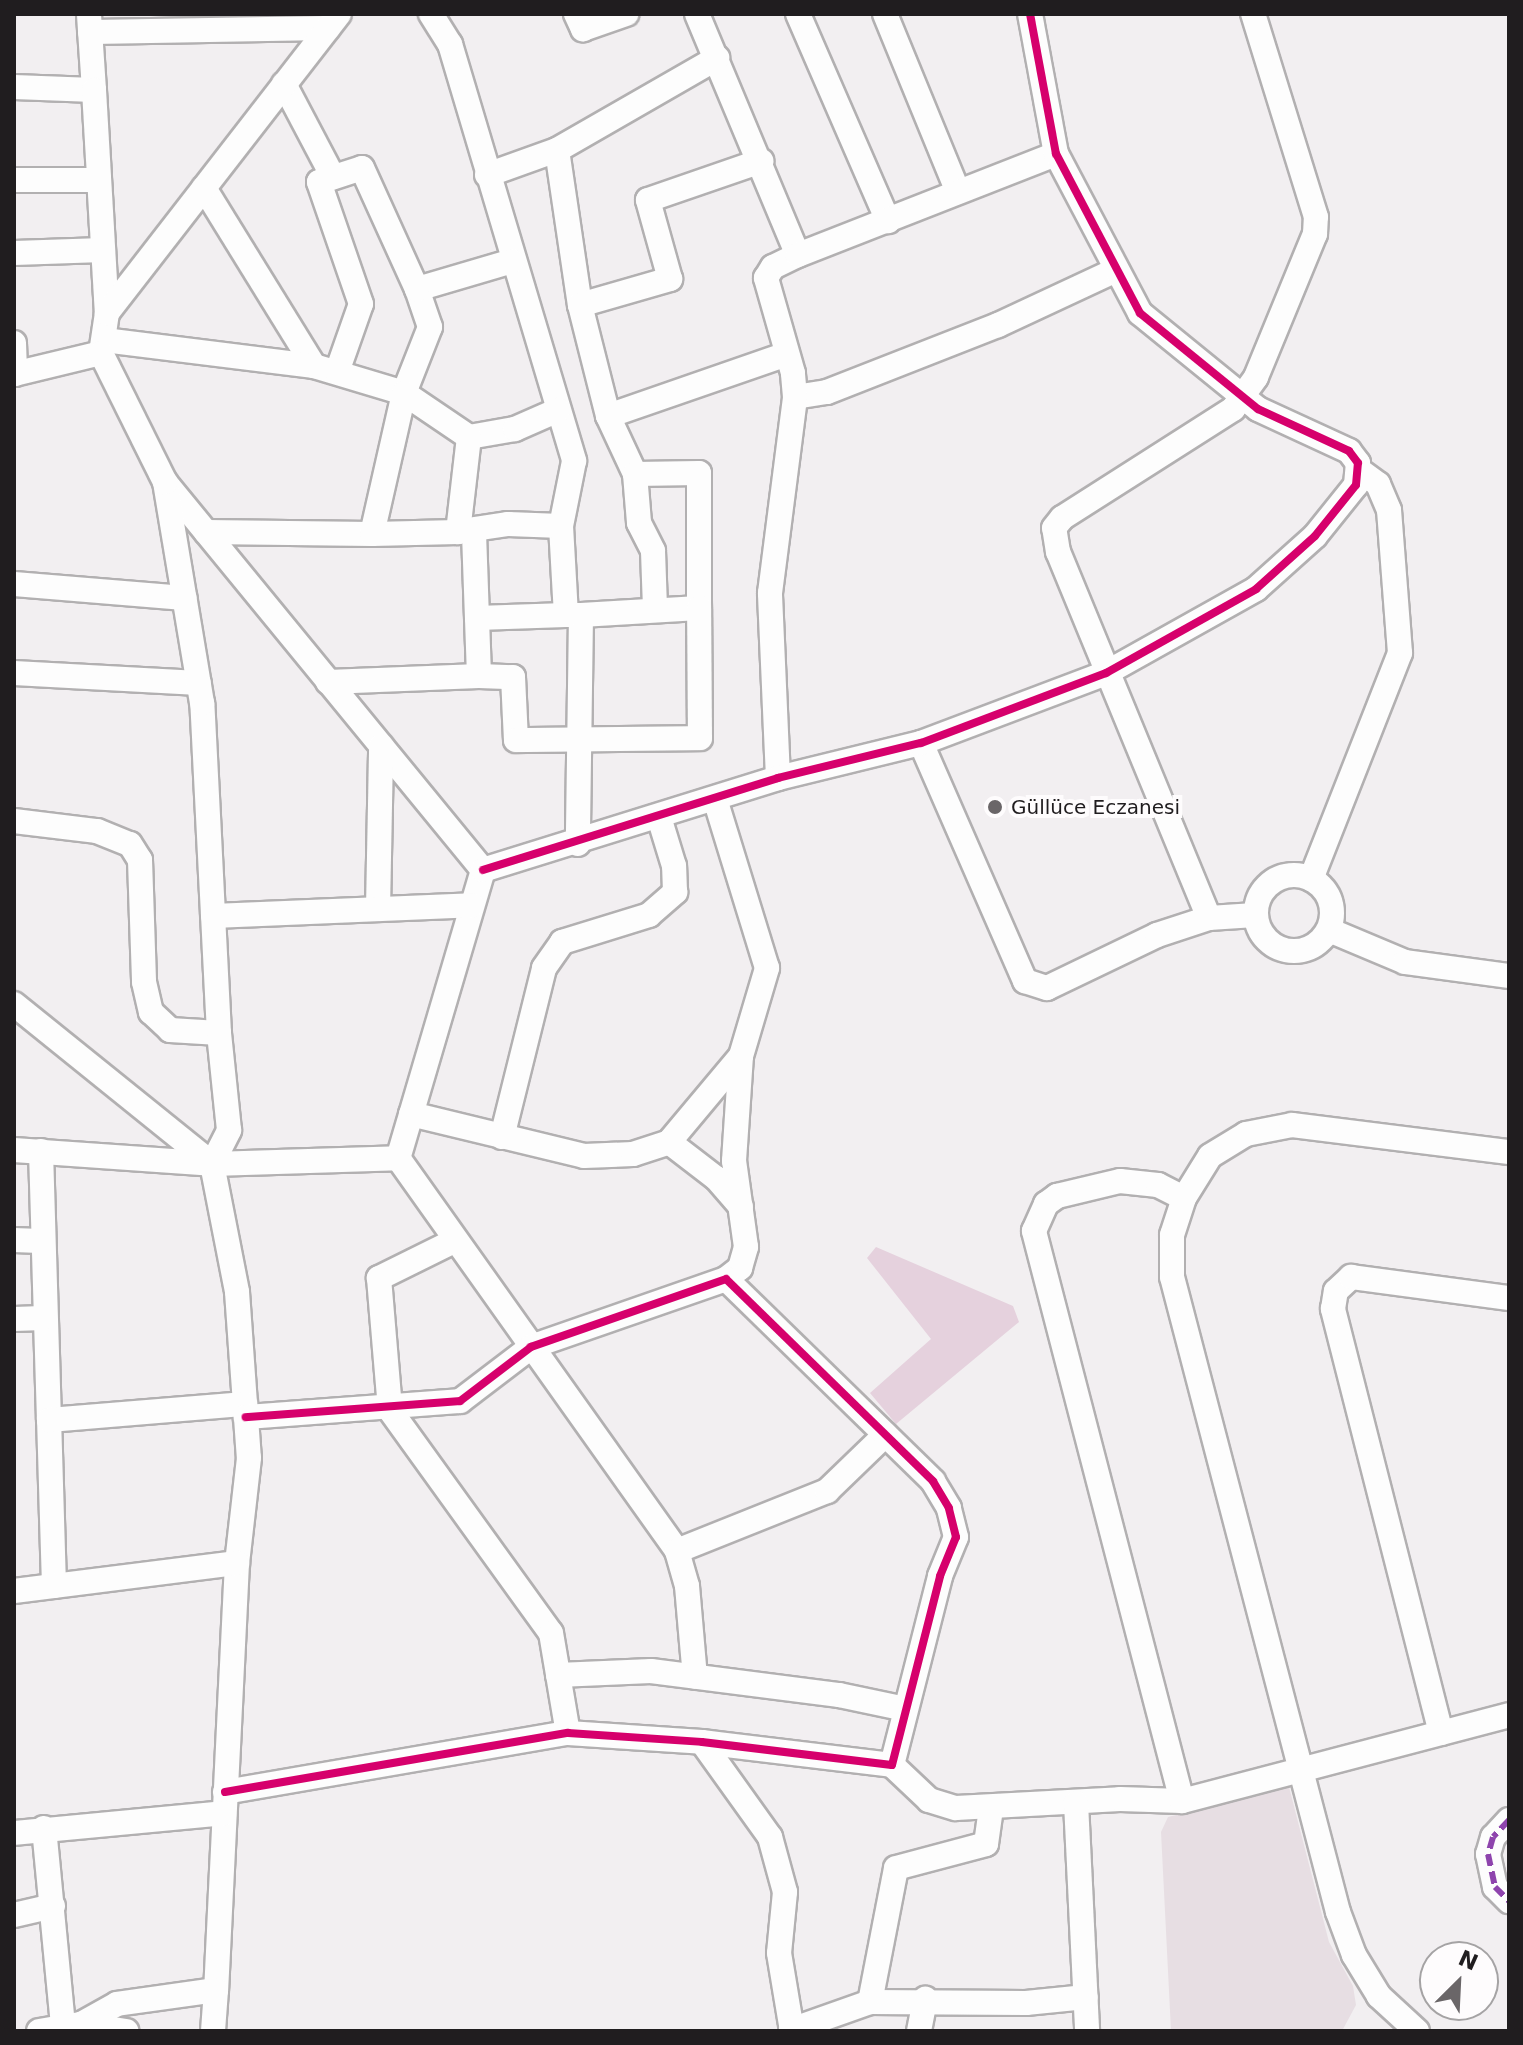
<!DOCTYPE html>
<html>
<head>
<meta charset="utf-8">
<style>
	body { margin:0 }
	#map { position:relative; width:1523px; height:2045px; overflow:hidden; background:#f2eff1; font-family:"DejaVu Sans",sans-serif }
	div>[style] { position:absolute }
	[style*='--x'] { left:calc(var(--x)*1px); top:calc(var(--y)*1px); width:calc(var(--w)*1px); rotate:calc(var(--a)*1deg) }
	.built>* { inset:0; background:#e7dee3 }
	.green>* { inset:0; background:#e5d1dd }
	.roads { filter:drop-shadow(2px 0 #b2b0b1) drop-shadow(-2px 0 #b2b0b1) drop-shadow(0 2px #b2b0b1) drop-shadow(0 -2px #b2b0b1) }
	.minor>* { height:24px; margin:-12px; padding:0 12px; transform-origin:12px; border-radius:12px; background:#fdfdfd }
	.minor>.ring { margin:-12px; padding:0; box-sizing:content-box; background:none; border:24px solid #fdfdfd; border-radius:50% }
	.quiet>* { height:6px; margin-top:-3px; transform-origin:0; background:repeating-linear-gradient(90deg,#8e44ad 0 12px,transparent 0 18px) }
	.cycleway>* { height:8px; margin:-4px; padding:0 4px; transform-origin:4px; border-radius:4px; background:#d6006c }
	.dots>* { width:22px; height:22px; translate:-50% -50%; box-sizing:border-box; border:4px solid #fefcfd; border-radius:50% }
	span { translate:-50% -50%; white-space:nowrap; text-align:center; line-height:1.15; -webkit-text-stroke:8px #fefcfd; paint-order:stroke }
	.poi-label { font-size:20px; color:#201d1f }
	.left { translate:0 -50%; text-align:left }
	.frame { position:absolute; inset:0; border:16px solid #201d1f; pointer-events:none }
	.north { position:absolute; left:1419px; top:1941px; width:80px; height:80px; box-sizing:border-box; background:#fefcfd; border:2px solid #a5a3a4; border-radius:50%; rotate:24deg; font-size:22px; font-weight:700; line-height:32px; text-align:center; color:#201d1f }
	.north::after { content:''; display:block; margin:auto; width:28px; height:36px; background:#6a6668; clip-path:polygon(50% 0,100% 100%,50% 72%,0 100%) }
</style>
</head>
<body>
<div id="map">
	<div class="built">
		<i style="clip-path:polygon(1289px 1787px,1329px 1942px,1353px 1986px,1356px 2005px,1342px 2031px,1171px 2031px,1161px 1832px,1168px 1817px)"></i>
	</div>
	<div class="green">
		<i style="clip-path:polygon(876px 1247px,1013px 1306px,1019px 1322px,896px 1424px,870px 1393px,931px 1339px,867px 1258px)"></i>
	</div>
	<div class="roads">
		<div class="minor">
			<i style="--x:431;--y:14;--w:36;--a:58"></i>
			<i style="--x:450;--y:44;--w:435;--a:73.4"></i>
			<i style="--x:574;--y:461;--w:66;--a:101.3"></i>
			<i style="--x:561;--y:526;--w:89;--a:86.8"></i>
			<i style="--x:566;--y:615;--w:15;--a:0"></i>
			<i style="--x:581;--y:615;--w:229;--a:90.8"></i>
			<i style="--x:576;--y:14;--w:17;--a:65"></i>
			<i style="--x:583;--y:29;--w:46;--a:-19.2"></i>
			<i style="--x:697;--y:14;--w:261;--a:67.3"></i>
			<i style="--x:798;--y:14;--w:226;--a:66.5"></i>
			<i style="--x:885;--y:14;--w:192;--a:67.7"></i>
			<i style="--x:90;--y:32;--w:238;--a:-1"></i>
			<i style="--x:284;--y:84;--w:105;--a:62.2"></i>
			<i style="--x:14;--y:87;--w:80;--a:2.1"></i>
			<i style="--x:94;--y:90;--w:76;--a:-93.8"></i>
			<i style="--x:94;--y:90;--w:223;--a:86.7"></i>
			<i style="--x:557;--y:150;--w:157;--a:81.6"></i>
			<i style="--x:580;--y:305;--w:94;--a:-16.1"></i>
			<i style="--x:670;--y:279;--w:82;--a:-105.6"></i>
			<i style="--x:648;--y:200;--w:120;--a:-19"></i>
			<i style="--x:487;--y:175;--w:74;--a:-19.7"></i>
			<i style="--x:557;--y:150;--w:185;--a:-29.9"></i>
			<i style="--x:14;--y:180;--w:85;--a:0"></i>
			<i style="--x:204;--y:188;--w:209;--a:58.3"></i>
			<i style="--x:314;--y:366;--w:94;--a:16.7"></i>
			<i style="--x:404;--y:393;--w:71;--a:-68.5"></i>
			<i style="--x:430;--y:327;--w:40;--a:-108.9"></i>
			<i style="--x:417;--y:289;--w:99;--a:-16.4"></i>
			<i style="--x:14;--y:253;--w:89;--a:-1.9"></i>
			<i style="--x:580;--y:305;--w:114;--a:75.8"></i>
			<i style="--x:608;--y:416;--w:64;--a:65"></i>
			<i style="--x:104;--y:340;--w:212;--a:7.1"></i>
			<i style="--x:14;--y:343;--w:31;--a:88"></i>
			<i style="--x:337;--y:372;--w:72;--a:-70.6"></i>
			<i style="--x:361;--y:304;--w:129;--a:-109"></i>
			<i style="--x:319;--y:182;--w:45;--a:-18"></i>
			<i style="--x:362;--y:168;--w:133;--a:65.6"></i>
			<i style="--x:14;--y:374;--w:89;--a:-13.6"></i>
			<i style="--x:101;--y:353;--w:40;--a:-81.5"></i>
			<i style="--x:107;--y:313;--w:378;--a:-52.2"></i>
			<i style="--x:795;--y:397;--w:32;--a:-9"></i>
			<i style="--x:827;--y:392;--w:184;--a:-21.4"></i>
			<i style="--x:998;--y:325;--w:128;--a:-25"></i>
			<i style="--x:608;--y:416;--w:189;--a:-19.1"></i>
			<i style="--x:469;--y:437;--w:47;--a:-9.9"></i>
			<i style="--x:515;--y:429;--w:47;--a:-23.8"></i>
			<i style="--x:165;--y:482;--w:502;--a:50.66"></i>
			<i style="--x:483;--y:870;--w:300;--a:106.4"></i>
			<i style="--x:398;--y:1158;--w:482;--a:54.6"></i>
			<i style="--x:677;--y:1551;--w:36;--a:74"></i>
			<i style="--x:687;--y:1586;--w:91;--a:85"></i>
			<i style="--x:461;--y:531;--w:48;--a:-8.5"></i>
			<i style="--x:508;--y:524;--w:53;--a:2.2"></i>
			<i style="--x:206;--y:532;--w:166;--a:0.7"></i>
			<i style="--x:372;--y:534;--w:145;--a:-77.2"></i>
			<i style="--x:404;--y:393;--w:78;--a:34.1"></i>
			<i style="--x:469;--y:437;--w:96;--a:96.6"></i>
			<i style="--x:458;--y:532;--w:86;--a:178.7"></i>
			<i style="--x:14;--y:584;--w:171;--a:4.7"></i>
			<i style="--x:581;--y:615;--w:118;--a:-3.4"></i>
			<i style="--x:699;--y:608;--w:135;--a:-90"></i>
			<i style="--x:699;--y:473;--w:64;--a:179.1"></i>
			<i style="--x:635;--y:474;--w:49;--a:85.3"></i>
			<i style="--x:639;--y:523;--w:31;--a:63"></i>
			<i style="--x:653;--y:551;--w:57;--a:88"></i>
			<i style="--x:477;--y:618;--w:89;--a:-1.9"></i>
			<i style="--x:14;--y:673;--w:185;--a:3.1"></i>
			<i style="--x:479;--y:676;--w:34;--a:2"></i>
			<i style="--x:513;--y:677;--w:63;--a:87.3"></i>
			<i style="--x:516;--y:740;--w:184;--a:-0.6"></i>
			<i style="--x:700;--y:738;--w:130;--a:-90.4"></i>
			<i style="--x:328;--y:682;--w:151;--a:-2.3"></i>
			<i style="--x:479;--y:676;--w:146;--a:-92"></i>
			<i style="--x:921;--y:743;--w:260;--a:66.4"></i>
			<i style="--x:1025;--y:981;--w:23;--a:18"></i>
			<i style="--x:1047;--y:988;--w:122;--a:-25.7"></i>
			<i style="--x:1157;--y:935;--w:55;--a:-18.1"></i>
			<i style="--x:1209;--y:918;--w:46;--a:-3.7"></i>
			<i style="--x:778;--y:778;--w:185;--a:-92.5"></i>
			<i style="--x:770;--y:593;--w:198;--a:-82.7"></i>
			<i style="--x:795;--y:397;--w:24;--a:-95"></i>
			<i style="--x:793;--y:373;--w:99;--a:-105.9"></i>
			<i style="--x:766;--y:278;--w:13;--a:-58"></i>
			<i style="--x:773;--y:267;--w:28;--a:-26"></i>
			<i style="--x:798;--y:255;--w:277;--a:-21.4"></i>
			<i style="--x:14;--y:821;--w:84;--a:6.9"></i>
			<i style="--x:97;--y:831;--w:35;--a:22"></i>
			<i style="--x:130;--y:844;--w:19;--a:58"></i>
			<i style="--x:140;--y:860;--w:122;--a:88.1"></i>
			<i style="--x:144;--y:982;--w:31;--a:77"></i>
			<i style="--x:151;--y:1012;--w:26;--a:43"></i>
			<i style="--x:170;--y:1030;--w:49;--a:3.5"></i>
			<i style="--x:483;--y:870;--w:309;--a:-17.3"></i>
			<i style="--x:778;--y:778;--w:147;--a:-13.8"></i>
			<i style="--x:921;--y:743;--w:198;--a:-20.7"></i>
			<i style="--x:1106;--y:673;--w:172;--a:-29.2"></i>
			<i style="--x:1256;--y:589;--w:79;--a:-41.9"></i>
			<i style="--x:1315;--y:536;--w:65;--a:-51.2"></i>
			<i style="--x:1356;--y:485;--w:22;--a:-85"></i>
			<i style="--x:1358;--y:463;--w:15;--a:-127"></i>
			<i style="--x:1349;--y:451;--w:100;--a:-155.2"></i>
			<i style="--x:1258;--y:409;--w:152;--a:-140.9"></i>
			<i style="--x:1140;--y:313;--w:180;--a:-117.8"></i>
			<i style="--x:1056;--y:154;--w:142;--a:-100.5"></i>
			<i class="ring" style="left:1256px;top:875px;width:52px;height:52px"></i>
			<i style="--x:1311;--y:879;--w:243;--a:-68.5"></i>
			<i style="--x:1400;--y:653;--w:143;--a:-94.4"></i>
			<i style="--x:1389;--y:510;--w:28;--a:-113"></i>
			<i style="--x:1378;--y:484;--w:22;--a:-144"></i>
			<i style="--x:378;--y:909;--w:163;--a:-88.9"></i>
			<i style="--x:213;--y:916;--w:259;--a:-2.4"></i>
			<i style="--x:1209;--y:918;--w:396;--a:-112.4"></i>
			<i style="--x:1058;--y:552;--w:24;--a:-99"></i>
			<i style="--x:1054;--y:528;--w:13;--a:-51"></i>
			<i style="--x:1062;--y:518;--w:203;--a:-32.5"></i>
			<i style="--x:1233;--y:409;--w:39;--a:-54"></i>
			<i style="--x:1256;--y:377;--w:155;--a:-67.6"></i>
			<i style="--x:1315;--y:234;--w:17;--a:-87"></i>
			<i style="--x:1316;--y:217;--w:213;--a:-107.2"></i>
			<i style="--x:1329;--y:930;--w:82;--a:22.8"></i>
			<i style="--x:1405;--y:962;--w:105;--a:7.7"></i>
			<i style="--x:14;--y:1004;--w:255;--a:38.9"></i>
			<i style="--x:212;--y:1164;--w:130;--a:78.9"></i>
			<i style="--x:237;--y:1292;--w:166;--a:85.9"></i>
			<i style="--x:249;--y:1458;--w:106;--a:96.5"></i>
			<i style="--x:237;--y:1563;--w:428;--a:92.8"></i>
			<i style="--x:216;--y:1990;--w:100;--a:172"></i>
			<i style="--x:117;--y:2004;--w:41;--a:150.9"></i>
			<i style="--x:411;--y:1114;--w:178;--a:13.6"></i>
			<i style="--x:584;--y:1156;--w:49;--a:-2.3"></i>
			<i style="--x:633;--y:1154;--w:38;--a:-18"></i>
			<i style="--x:669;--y:1142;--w:112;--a:-50.1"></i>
			<i style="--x:741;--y:1056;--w:92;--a:-73.5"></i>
			<i style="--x:767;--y:968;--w:177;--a:-107.1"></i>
			<i style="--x:502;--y:1137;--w:174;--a:-76"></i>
			<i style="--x:544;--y:968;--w:32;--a:-55"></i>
			<i style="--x:562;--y:942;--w:91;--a:-17.2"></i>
			<i style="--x:649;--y:915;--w:35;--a:-41"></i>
			<i style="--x:675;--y:892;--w:26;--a:-92"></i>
			<i style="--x:674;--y:866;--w:51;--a:-107"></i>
			<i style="--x:669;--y:1142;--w:59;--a:37.5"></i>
			<i style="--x:716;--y:1178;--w:38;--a:49"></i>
			<i style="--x:14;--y:1150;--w:198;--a:4"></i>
			<i style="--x:212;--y:1164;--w:38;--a:-63"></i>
			<i style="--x:229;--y:1130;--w:98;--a:-95.9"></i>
			<i style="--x:219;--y:1033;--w:330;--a:-92.9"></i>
			<i style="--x:202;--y:703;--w:224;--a:-99.5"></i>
			<i style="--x:165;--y:482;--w:144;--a:-116.4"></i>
			<i style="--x:41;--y:1151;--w:269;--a:88.3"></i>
			<i style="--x:212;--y:1164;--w:186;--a:-1.8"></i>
			<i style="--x:14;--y:1240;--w:26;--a:2"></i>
			<i style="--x:454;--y:1241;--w:84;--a:153.7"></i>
			<i style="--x:379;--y:1278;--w:132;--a:85.2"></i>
			<i style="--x:390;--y:1410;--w:275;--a:54.2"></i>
			<i style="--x:551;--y:1633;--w:101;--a:80.4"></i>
			<i style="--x:726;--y:1279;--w:18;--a:-38"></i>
			<i style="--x:740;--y:1268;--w:22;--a:-74"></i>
			<i style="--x:746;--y:1247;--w:87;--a:-97.9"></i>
			<i style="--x:734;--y:1161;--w:105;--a:-86.2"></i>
			<i style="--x:14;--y:1319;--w:29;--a:-2"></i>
			<i style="--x:677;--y:1551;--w:162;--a:-21.8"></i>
			<i style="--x:827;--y:1491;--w:81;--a:-44"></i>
			<i style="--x:54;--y:1586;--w:166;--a:-91.7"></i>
			<i style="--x:49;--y:1420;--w:197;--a:-4.7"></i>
			<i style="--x:14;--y:1591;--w:225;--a:-7.2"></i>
			<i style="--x:558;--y:1675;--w:93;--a:-2.5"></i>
			<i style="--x:651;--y:1671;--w:190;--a:7.3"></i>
			<i style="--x:839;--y:1695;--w:68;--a:11.8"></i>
			<i style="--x:1441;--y:1733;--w:438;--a:-104.3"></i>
			<i style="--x:1333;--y:1309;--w:18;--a:-81"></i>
			<i style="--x:1336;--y:1291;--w:21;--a:-43"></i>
			<i style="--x:1351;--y:1277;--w:159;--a:7.6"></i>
			<i style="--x:702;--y:1742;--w:117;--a:54.4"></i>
			<i style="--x:770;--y:1837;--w:57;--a:74.7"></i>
			<i style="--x:785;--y:1892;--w:61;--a:95.6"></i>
			<i style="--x:779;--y:1953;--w:79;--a:80.5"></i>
			<i style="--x:892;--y:1765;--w:51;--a:43.4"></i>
			<i style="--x:929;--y:1800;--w:28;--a:17"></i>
			<i style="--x:956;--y:1808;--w:164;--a:-3.1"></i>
			<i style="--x:1120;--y:1799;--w:62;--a:1.8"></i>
			<i style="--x:1182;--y:1801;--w:338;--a:-14.7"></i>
			<i style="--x:225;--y:1792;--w:348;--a:-9.8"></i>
			<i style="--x:568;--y:1733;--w:134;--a:3.8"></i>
			<i style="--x:702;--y:1742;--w:191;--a:6.9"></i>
			<i style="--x:892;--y:1765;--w:195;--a:-75.7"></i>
			<i style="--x:940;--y:1576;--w:42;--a:-67.7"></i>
			<i style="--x:956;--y:1537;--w:30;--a:-104"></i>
			<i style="--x:949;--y:1508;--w:31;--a:-121"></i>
			<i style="--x:933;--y:1481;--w:289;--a:-135.7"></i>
			<i style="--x:726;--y:1279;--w:207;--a:160.8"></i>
			<i style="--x:531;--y:1347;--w:89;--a:142.7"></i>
			<i style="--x:460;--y:1401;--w:215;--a:175.7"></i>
			<i style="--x:1182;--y:1801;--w:589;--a:-104.56"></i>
			<i style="--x:1034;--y:1231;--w:30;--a:-66"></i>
			<i style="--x:1046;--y:1204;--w:14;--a:-36"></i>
			<i style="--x:1057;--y:1196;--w:65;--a:-13.4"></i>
			<i style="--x:1120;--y:1181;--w:38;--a:6"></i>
			<i style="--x:1158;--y:1185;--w:29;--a:27"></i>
			<i style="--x:1076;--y:1803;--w:228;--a:87.2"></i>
			<i style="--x:1509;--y:1820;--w:23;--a:133"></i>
			<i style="--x:1493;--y:1837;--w:18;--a:106"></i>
			<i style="--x:1488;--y:1854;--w:34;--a:78"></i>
			<i style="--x:1495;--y:1887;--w:20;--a:45"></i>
			<i style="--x:44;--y:1828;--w:199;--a:84.5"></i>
			<i style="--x:14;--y:1833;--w:211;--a:-5.4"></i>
			<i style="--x:14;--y:1915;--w:40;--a:-13"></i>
			<i style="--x:870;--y:2002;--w:136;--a:-79"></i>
			<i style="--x:896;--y:1868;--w:93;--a:-14.9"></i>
			<i style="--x:986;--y:1844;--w:36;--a:-82"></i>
			<i style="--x:791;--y:2030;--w:84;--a:-19.5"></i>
			<i style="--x:870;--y:2002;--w:156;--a:0.4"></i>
			<i style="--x:1026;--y:2003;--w:60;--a:-5.7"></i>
			<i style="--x:39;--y:2031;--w:43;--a:-9.5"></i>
			<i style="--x:81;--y:2024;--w:46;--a:8.8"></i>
			<i style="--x:213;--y:2031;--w:41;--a:-85.8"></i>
			<i style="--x:919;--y:2031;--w:33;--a:-79"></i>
			<i style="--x:1417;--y:2031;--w:52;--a:-137.4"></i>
			<i style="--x:1379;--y:1996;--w:48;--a:-121.4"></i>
			<i style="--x:1354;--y:1955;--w:46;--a:-110.4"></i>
			<i style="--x:1338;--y:1912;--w:656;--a:-104.65"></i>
			<i style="--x:1172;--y:1277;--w:42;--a:-90"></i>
			<i style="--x:1172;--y:1235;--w:39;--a:-72"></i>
			<i style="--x:1184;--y:1198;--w:49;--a:-58.2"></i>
			<i style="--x:1210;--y:1156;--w:42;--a:-31.4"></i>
			<i style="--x:1246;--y:1134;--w:47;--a:-11.1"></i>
			<i style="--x:1292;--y:1125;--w:219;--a:7.1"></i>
		</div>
	</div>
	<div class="quiet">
		<i style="--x:1509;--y:1820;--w:23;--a:133"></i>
		<i style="--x:1493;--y:1837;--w:18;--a:106"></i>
		<i style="--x:1488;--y:1854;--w:34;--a:78"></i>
		<i style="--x:1495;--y:1887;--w:20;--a:45"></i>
	</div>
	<div class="cycleway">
		<i style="--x:483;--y:870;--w:309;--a:-17.3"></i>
		<i style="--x:778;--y:778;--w:147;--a:-13.8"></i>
		<i style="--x:921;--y:743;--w:198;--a:-20.7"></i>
		<i style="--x:1106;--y:673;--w:172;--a:-29.2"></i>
		<i style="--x:1256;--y:589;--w:79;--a:-41.9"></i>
		<i style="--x:1315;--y:536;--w:65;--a:-51.2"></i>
		<i style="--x:1356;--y:485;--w:22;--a:-85"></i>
		<i style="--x:1358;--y:463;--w:15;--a:-127"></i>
		<i style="--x:1349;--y:451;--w:100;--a:-155.2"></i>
		<i style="--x:1258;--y:409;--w:152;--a:-140.9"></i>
		<i style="--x:1140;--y:313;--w:180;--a:-117.8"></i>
		<i style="--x:1056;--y:154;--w:142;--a:-100.5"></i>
		<i style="--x:225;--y:1792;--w:348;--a:-9.8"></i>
		<i style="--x:568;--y:1733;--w:134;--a:3.8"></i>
		<i style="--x:702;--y:1742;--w:191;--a:6.9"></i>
		<i style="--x:892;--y:1765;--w:195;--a:-75.7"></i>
		<i style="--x:940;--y:1576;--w:42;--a:-67.7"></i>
		<i style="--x:956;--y:1537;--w:30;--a:-104"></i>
		<i style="--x:949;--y:1508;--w:31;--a:-121"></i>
		<i style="--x:933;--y:1481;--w:289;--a:-135.7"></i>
		<i style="--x:726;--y:1279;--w:207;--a:160.8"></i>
		<i style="--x:531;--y:1347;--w:89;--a:142.7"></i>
		<i style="--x:460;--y:1401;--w:215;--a:175.7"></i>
	</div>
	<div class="dots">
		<i style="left:995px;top:807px;background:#6a6668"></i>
	</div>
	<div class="poi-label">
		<span class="left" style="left:1011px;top:807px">Güllüce Eczanesi</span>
	</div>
	<div class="frame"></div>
	<div class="north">N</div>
</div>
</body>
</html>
